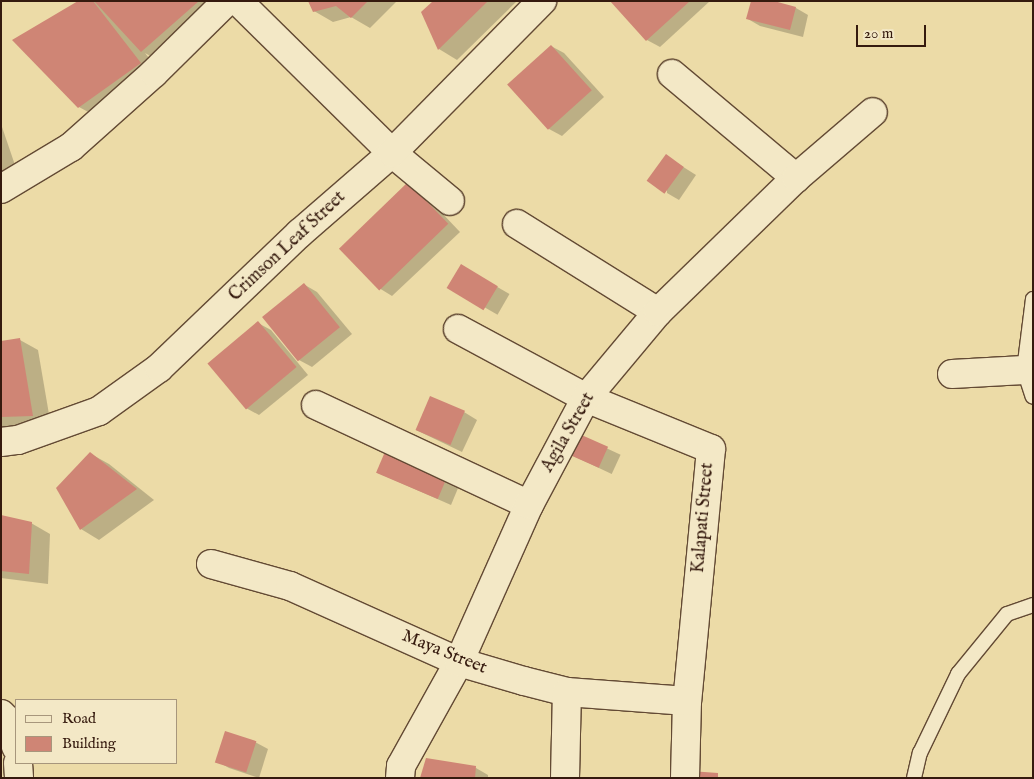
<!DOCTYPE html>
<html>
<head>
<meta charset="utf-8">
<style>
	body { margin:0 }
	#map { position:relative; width:1034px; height:779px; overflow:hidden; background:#ecdba7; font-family:"IM FELL English",serif }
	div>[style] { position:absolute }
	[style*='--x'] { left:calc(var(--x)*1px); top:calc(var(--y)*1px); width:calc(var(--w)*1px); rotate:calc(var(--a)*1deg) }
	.shadow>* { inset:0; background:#0003; transform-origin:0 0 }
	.building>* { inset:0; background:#cf8575; transform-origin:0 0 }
	.roads { filter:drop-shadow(1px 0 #634a34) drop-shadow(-1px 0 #634a34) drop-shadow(0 1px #634a34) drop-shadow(0 -1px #634a34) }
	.lane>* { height:14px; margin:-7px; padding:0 7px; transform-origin:7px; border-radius:7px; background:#f3e8c6 }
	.street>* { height:28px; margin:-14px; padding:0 14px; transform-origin:14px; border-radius:14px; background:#f3e8c6 }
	span { translate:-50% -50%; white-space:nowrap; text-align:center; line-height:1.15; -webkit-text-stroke:4px #f3e8c6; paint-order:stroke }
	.street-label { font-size:18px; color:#351a0e }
	.frame { position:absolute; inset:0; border:2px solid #351a0e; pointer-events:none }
	.legend { position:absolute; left:15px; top:699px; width:162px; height:65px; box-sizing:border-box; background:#f3e8c6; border:1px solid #a7967c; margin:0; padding:6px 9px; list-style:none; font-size:15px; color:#351a0e }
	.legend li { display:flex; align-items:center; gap:10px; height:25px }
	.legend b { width:25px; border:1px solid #a7967c }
	.scale { position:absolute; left:856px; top:25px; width:70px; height:22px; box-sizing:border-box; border:2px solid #351a0e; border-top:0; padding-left:6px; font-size:15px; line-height:18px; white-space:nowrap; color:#351a0e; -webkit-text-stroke:4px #f3e8c6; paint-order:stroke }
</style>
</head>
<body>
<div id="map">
	<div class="shadow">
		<i style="clip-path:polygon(80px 1px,224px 1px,166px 65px,145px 53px,164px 77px,103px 120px,79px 107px)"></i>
		<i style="clip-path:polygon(309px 1px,397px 1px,370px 28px,351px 17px,333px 22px,314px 11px)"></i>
		<i style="clip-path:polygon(435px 1px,517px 1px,457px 60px,439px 49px)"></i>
		<i style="clip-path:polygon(611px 1px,710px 1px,660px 47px,647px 40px)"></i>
		<i style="clip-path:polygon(796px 8px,808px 15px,803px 37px,760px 26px,748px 19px)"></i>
		<i style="clip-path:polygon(551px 46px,564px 53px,604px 97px,562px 136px,549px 129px)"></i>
		<i style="clip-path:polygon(1px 124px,16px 168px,1px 172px)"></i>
		<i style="clip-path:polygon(666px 156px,696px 175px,679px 200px,667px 193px)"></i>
		<i style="clip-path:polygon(408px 183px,420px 190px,460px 232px,392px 296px,379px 288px)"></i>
		<i style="left:461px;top:266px;width:56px;height:24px;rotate:30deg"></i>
		<i style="clip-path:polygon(305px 285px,317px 292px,352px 334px,312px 367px,299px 360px)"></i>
		<i style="clip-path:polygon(258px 323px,271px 330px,308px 375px,259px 415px,246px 408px)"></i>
		<i style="clip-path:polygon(20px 340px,38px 350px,51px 426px,1px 428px,1px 342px)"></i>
		<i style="clip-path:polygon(464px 412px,477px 420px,462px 452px,416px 430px)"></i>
		<i style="left:578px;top:435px;width:47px;height:21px;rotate:25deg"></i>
		<i style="clip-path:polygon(91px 454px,109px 464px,154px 500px,99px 540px,81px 529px)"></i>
		<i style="clip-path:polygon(378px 473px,461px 481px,451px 505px)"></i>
		<i style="clip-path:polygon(1px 517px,31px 523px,50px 534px,48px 584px,1px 578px)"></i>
		<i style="clip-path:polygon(255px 742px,268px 749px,259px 778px,229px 768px,217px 761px)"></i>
		<i style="clip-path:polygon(476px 768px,488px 775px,488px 778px,422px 778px)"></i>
	</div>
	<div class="building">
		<i style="clip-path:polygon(78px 1px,93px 1px,141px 63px,78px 108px,12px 40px)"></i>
		<i style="clip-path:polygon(94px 1px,199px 1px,141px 52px)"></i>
		<i style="clip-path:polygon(308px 1px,368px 1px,351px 18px,336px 6px,313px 12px)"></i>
		<i style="clip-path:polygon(433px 1px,488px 1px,438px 50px,421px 12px)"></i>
		<i style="clip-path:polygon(610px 1px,690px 1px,646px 41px)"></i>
		<i style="clip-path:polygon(751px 1px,774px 1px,796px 7px,790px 30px,746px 19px)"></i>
		<i style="left:551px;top:45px;width:61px;height:59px;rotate:48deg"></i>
		<i style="left:666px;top:154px;width:22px;height:33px;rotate:36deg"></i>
		<i style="left:408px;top:182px;width:58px;height:96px;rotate:46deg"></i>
		<i style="left:461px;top:264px;width:43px;height:28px;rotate:31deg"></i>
		<i style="left:304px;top:283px;width:57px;height:54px;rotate:51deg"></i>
		<i style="left:258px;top:321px;width:60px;height:66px;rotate:50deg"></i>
		<i style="clip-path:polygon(20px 338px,33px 416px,1px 417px,1px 341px)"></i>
		<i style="left:430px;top:396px;width:38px;height:37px;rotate:23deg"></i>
		<i style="left:577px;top:433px;width:34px;height:23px;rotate:24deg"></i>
		<i style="left:387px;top:447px;width:67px;height:28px;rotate:23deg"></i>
		<i style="clip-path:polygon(90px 452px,137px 489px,80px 530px,56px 488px)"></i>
		<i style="clip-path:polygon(1px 515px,32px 522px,29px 574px,1px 571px)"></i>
		<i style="left:225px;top:731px;width:33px;height:33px;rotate:18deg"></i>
		<i style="clip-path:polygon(426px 758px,476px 766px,475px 778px,420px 778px)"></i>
		<i style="clip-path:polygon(690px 771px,718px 773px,718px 778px,690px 778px)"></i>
	</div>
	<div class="roads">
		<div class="lane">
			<i style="--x:1033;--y:299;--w:72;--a:97.2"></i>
			<i style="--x:1024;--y:370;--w:28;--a:72"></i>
			<i style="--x:914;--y:778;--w:26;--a:-77"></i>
			<i style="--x:920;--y:753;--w:88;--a:-64.3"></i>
			<i style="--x:958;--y:674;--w:77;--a:-50.8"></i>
			<i style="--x:1007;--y:614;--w:28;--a:-19"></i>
		</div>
		<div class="street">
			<i style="--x:238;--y:1;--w:216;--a:44.6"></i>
			<i style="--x:392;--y:153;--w:75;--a:39.6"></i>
			<i style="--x:672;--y:74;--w:162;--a:40"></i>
			<i style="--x:1;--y:189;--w:82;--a:-31"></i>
			<i style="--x:71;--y:147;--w:111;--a:-41.7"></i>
			<i style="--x:154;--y:73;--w:103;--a:-44.6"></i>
			<i style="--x:517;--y:224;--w:166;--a:32"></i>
			<i style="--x:458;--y:329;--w:145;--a:28.3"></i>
			<i style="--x:586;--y:398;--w:135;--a:22.2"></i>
			<i style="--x:711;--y:449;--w:253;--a:95.4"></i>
			<i style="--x:687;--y:701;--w:77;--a:91.5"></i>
			<i style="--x:952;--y:374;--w:72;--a:-3.2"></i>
			<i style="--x:316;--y:405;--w:235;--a:25.1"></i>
			<i style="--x:1;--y:442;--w:17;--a:-7"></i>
			<i style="--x:18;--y:440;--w:86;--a:-19.7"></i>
			<i style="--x:99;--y:411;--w:74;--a:-35.6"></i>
			<i style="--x:159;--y:368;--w:195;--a:-43.8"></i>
			<i style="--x:300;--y:233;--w:122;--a:-41"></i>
			<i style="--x:392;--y:153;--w:214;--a:-45.4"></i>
			<i style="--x:211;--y:564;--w:82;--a:15.6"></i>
			<i style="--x:290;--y:586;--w:185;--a:24.2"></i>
			<i style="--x:459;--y:662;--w:68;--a:16.3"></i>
			<i style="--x:524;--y:681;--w:44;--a:14.3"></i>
			<i style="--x:567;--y:692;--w:120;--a:4.3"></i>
			<i style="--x:1;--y:714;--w:7;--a:45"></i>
			<i style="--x:6;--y:719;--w:30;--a:70"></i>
			<i style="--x:18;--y:763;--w:15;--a:86"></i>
			<i style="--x:400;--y:778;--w:12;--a:-85"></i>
			<i style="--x:401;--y:766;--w:119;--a:-60.9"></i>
			<i style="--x:459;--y:662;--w:172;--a:-66"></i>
			<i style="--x:529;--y:505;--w:121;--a:-62"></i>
			<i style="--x:586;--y:398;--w:112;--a:-50.1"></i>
			<i style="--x:658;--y:312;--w:192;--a:-44.2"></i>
			<i style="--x:796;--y:178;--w:101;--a:-40.6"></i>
			<i style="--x:565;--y:778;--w:86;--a:-88.7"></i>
		</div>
	</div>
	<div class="street-label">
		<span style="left:288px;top:247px;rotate:-43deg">Crimson Leaf Street</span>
		<span style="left:569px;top:433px;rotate:-60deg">Agila Street</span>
		<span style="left:704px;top:518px;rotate:-85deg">Kalapati Street</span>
		<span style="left:444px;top:653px;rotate:22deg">Maya Street</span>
	</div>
	<div class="frame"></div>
	<ul class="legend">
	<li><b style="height:6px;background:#f3e8c6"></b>Road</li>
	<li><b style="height:14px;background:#cf8575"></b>Building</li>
	</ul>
	<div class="scale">20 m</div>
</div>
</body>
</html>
